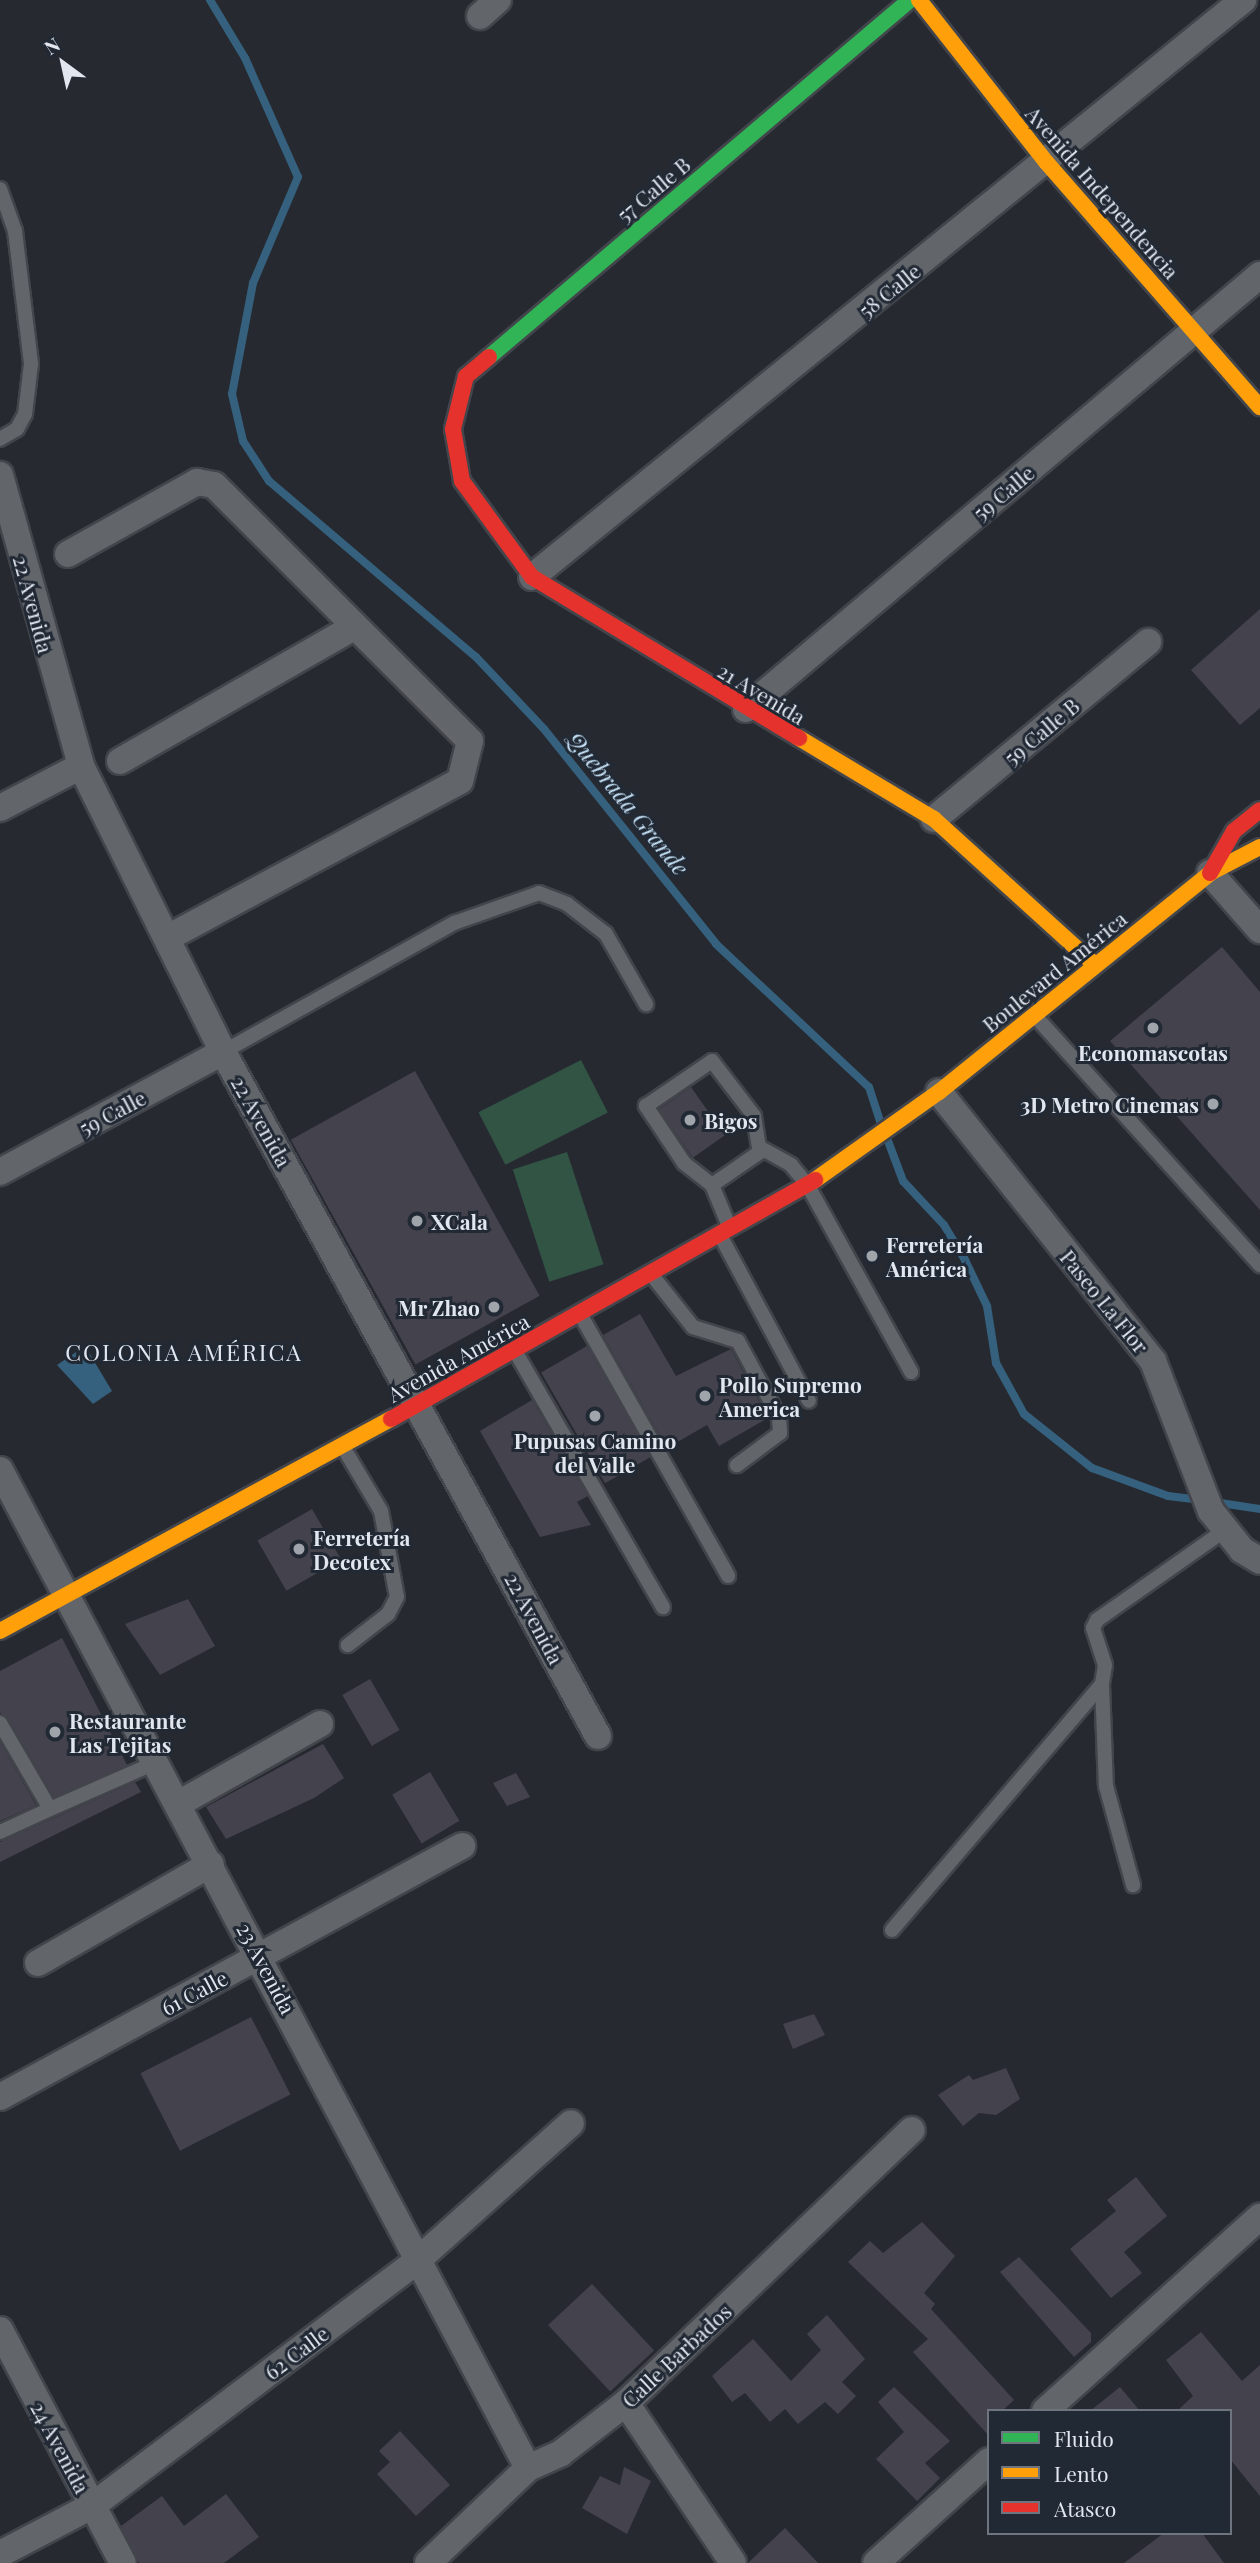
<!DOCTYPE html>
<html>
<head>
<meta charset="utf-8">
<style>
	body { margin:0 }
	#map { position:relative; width:1260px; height:2563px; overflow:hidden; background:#262a30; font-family:"Playfair Display",serif }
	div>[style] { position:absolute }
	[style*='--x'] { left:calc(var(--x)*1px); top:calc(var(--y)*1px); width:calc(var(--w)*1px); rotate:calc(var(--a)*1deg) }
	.green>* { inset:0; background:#325445; transform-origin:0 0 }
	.water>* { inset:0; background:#35617e }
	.stream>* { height:8px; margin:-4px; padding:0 4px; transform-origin:4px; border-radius:4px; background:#35617e }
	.building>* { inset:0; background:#44424c; transform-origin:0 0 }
	.roads { filter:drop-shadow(2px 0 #42454b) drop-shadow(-2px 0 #42454b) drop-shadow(0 2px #42454b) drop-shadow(0 -2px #42454b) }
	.lane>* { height:14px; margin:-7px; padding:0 7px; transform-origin:7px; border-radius:7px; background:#62666b }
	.street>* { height:26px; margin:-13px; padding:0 13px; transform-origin:13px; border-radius:13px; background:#62666b }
	.fast>* { height:16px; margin:-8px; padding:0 8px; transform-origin:8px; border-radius:8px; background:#30b455 }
	.slow>* { height:16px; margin:-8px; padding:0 8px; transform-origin:8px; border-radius:8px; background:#ff9f0a }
	.jam>* { height:16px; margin:-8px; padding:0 8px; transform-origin:8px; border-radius:8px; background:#e5322d }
	.dots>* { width:19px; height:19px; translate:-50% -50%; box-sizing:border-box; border:4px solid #212935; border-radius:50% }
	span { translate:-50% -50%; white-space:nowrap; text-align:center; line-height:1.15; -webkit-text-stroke:6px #212935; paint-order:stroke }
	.street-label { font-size:21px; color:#e2e7ef }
	.poi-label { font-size:21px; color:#e2e7ef; font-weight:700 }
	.right { translate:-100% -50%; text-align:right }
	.left { translate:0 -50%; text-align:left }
	.water-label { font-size:23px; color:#c8e4f9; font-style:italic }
	.neighbourhood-label { font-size:23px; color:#e2e7ef; letter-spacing:2px }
	.legend { position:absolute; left:987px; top:2409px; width:245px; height:126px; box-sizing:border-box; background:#212935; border:2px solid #6e757f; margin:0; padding:9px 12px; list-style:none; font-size:21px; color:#e2e7ef }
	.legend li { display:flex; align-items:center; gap:14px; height:35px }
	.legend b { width:35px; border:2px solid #6e757f }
	.north { position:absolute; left:28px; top:28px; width:70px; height:70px; -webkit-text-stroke:5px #212935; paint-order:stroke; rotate:327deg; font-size:19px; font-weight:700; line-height:28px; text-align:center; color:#e2e7ef }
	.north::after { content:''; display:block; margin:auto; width:24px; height:32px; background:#e2e7ef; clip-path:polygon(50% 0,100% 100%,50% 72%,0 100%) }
</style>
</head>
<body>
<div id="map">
	<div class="green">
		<i style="left:581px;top:1060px;width:59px;height:115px;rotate:63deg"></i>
		<i style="left:567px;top:1152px;width:118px;height:57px;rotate:72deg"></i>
	</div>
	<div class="water">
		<i style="clip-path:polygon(85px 1346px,112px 1391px,93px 1404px,57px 1365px)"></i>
	</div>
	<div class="stream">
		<i style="--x:210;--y:0;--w:68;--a:58.9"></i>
		<i style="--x:245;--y:58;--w:130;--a:66"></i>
		<i style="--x:298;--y:177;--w:115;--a:113"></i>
		<i style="--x:253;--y:283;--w:113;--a:100.7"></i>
		<i style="--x:232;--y:394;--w:48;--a:76.8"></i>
		<i style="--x:243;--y:441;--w:48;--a:57"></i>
		<i style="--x:269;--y:481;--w:272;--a:40.4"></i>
		<i style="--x:476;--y:657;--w:99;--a:46.6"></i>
		<i style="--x:544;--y:729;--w:275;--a:51.3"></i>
		<i style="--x:716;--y:944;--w:209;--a:43.1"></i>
		<i style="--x:869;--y:1087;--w:38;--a:72"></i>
		<i style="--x:888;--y:1141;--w:43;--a:69.4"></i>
		<i style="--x:903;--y:1181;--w:60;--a:47"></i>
		<i style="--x:944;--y:1225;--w:41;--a:59"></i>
		<i style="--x:965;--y:1260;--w:51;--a:64.4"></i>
		<i style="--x:987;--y:1306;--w:58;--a:81"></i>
		<i style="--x:996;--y:1363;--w:58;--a:61.2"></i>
		<i style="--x:1024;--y:1414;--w:87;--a:38.5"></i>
		<i style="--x:1092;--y:1468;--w:81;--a:20.2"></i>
		<i style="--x:1168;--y:1496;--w:34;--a:7"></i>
		<i style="--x:1214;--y:1502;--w:47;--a:8.7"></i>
	</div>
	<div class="building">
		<i style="clip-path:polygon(1260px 609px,1260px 708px,1240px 725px,1191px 670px)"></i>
		<i style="clip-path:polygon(1222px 947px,1260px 992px,1260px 1210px,1110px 1041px)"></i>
		<i style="left:415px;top:1071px;width:257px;height:142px;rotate:61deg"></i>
		<i style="left:691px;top:1087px;width:59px;height:39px;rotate:55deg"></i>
		<i style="clip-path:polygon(640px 1314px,676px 1376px,731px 1349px,768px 1418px,719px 1446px,707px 1425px,667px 1448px,603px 1335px)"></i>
		<i style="left:587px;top:1346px;width:128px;height:53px;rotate:60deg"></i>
		<i style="clip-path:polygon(532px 1400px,588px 1496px,577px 1502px,591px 1525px,540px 1537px,480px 1431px)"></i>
		<i style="left:312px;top:1509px;width:58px;height:63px;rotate:60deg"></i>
		<i style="clip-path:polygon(188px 1599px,215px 1646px,160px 1675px,125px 1624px)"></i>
		<i style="clip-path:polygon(62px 1638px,127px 1765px,54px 1797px,8px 1718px,0 1713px,0 1671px)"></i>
		<i style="left:370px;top:1679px;width:59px;height:32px;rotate:60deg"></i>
		<i style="clip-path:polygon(0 1742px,36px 1805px,0 1821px)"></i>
		<i style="clip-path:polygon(323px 1744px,344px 1778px,314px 1798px,226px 1839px,206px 1807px)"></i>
		<i style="left:430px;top:1772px;width:57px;height:44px;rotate:59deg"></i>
		<i style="clip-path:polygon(516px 1773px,530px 1797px,507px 1806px,493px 1783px)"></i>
		<i style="clip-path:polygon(135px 1782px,141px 1792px,0 1862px,0 1842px)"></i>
		<i style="clip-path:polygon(814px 2014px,825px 2035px,793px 2049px,783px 2024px)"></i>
		<i style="left:251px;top:2017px;width:87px;height:124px;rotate:63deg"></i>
		<i style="clip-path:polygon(1006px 2068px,1020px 2099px,996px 2115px,979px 2113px,963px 2126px,938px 2095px,969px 2075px,973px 2080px)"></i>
		<i style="clip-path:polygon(1136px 2177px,1167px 2216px,1124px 2252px,1142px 2273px,1111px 2298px,1070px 2249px,1116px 2211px,1107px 2200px)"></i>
		<i style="clip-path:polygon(922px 2222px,955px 2256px,924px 2293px,935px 2304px,931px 2309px,1014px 2400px,1002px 2411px,989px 2411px,989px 2436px,913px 2352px,928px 2339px,848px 2262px,870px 2241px,883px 2253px)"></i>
		<i style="clip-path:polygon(1019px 2257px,1091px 2333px,1091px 2342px,1074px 2357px,1000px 2272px)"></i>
		<i style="left:592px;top:2284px;width:91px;height:60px;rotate:47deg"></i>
		<i style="clip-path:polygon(827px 2315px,865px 2359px,842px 2382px,856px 2396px,838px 2414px,825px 2402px,798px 2424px,785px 2409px,770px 2422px,745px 2393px,732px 2402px,712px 2376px,753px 2339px,791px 2381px,821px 2350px,807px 2334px)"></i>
		<i style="clip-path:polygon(1201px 2332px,1242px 2381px,1260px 2365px,1260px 2496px,1230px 2459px,1230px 2411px,1177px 2411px,1193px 2396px,1166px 2360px)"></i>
		<i style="clip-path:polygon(894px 2387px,950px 2441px,925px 2463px,940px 2478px,917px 2501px,876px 2459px,904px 2432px,878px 2402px)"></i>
		<i style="clip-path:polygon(1120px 2387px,1140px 2411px,1090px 2411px)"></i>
		<i style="clip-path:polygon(400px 2431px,450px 2485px,416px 2516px,377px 2474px,390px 2462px,379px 2451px)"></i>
		<i style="clip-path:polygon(624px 2467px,651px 2481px,627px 2534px,582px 2508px,600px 2476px,620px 2485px)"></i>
		<i style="clip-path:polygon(226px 2494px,259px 2537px,224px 2563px,139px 2563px,121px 2526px,162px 2496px,184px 2526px)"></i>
		<i style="clip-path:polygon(785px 2528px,818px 2563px,749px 2563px,749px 2562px)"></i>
		<i style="clip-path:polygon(1164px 2533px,1202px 2533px,1224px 2563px,1124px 2563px)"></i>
	</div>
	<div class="roads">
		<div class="lane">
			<i style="--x:0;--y:189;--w:45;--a:70.3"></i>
			<i style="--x:15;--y:231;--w:134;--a:83.1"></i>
			<i style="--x:31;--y:364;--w:50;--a:96.8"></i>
			<i style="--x:25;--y:414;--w:17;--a:118"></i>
			<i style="--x:17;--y:429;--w:20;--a:150"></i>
			<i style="--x:1035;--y:1016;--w:336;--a:47.9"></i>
			<i style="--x:223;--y:1052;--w:265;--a:-29.2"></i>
			<i style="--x:454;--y:923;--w:90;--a:-19.4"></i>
			<i style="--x:539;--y:893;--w:30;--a:21"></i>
			<i style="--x:567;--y:904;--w:49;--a:37.6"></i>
			<i style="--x:606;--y:934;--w:81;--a:60.3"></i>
			<i style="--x:712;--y:1185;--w:36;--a:-142"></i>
			<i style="--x:684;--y:1163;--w:69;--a:-123.7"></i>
			<i style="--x:646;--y:1106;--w:80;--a:-34.3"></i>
			<i style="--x:712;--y:1061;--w:69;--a:52.6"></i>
			<i style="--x:754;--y:1116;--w:31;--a:81"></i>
			<i style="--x:759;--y:1147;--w:37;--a:29"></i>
			<i style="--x:791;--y:1165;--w:25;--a:50"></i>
			<i style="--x:807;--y:1184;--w:215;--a:61"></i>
			<i style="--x:729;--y:1226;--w:44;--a:-112.5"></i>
			<i style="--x:712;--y:1185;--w:62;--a:-34.5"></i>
			<i style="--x:720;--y:1235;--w:188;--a:61.8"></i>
			<i style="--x:651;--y:1274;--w:68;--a:51.6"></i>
			<i style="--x:693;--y:1327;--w:47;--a:17.3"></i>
			<i style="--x:738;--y:1341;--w:86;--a:61.7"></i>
			<i style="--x:779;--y:1417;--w:16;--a:86"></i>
			<i style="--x:780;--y:1433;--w:54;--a:143.3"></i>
			<i style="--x:580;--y:1314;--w:301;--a:60.5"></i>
			<i style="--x:515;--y:1351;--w:296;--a:60"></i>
			<i style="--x:343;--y:1447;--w:74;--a:59.3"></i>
			<i style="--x:381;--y:1511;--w:87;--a:79.5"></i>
			<i style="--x:397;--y:1597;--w:19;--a:118"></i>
			<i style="--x:388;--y:1614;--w:51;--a:142.2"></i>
			<i style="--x:1102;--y:1684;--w:102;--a:87.8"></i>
			<i style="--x:1106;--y:1786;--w:103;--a:74.7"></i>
			<i style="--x:0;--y:1723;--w:99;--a:59.8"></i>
			<i style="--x:50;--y:1809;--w:115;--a:-23.7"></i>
			<i style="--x:0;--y:1832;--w:55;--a:-24.7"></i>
			<i style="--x:892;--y:1930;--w:323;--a:-49.5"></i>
			<i style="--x:1102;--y:1684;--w:19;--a:-81"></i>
			<i style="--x:1105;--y:1665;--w:39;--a:-108"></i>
			<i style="--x:1093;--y:1628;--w:9;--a:-63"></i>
			<i style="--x:1097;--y:1620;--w:156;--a:-35.1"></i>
		</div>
		<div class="street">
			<i style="--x:480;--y:16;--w:24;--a:-42"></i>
			<i style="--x:0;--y:475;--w:302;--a:74.4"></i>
			<i style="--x:81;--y:766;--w:319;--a:63.6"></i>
			<i style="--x:223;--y:1052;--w:780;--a:61.27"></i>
			<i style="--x:68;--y:554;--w:148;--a:-29.2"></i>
			<i style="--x:197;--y:482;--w:17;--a:10"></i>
			<i style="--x:214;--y:485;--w:362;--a:45"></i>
			<i style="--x:470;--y:741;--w:41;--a:104"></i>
			<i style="--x:460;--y:781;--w:332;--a:151.8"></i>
			<i style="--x:532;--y:577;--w:916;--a:-39.06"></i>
			<i style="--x:746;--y:709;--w:673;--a:-40.18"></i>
			<i style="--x:120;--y:761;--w:270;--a:-29.8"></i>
			<i style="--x:0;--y:808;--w:91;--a:-27.4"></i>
			<i style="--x:934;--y:819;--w:278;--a:-39.6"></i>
			<i style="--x:1210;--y:873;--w:76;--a:48.7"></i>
			<i style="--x:939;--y:1092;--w:344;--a:51.5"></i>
			<i style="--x:1153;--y:1361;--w:161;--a:68.9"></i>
			<i style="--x:1211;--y:1511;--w:50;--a:51.5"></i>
			<i style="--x:1242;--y:1550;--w:21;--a:31"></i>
			<i style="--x:0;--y:1172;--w:253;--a:-28.3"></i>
			<i style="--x:0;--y:1470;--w:1129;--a:62.12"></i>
			<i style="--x:178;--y:1804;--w:163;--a:-29.4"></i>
			<i style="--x:38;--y:1963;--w:199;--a:-29.8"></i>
			<i style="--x:0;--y:2097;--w:526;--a:-28.51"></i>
			<i style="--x:0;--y:2330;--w:263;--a:62.2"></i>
			<i style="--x:626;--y:2403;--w:192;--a:56.2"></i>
			<i style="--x:1045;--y:2411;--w:290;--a:-42.1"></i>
			<i style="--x:0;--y:2554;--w:104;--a:-27.6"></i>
			<i style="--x:92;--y:2506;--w:408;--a:-37"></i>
			<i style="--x:418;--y:2260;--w:205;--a:-41.8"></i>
			<i style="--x:428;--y:2563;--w:138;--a:-43.5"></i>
			<i style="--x:528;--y:2468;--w:36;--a:-24"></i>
			<i style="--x:561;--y:2453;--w:82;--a:-37.6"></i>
			<i style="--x:626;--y:2403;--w:395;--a:-43.7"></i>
			<i style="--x:876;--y:2563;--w:152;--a:-42.1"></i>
		</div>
		<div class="fast">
			<i style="--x:489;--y:357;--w:552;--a:-40.3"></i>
		</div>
		<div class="slow">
			<i style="--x:919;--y:0;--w:207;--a:51.9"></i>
			<i style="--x:1047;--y:163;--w:324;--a:48.9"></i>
			<i style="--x:799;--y:738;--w:157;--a:31"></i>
			<i style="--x:934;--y:819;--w:217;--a:42.2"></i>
			<i style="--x:815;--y:1180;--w:152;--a:-35.4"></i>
			<i style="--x:939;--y:1092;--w:348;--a:-38.9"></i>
			<i style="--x:1210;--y:873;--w:56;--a:-27.5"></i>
			<i style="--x:0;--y:1631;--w:445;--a:-28.5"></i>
		</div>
		<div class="jam">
			<i style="--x:489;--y:357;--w:30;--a:140"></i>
			<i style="--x:466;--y:376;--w:55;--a:103.8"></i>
			<i style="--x:453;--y:429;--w:53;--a:80.2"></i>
			<i style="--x:462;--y:481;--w:119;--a:53.9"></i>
			<i style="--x:532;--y:577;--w:312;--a:31.1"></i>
			<i style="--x:1210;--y:873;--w:48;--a:-60.3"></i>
			<i style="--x:1234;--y:831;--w:33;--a:-39"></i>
			<i style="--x:391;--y:1419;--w:487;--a:-29.4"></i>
		</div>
	</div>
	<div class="dots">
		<i style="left:1153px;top:1028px;background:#a0a5ac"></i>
		<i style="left:1213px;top:1104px;background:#a0a5ac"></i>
		<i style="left:690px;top:1120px;background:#a0a5ac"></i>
		<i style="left:417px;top:1221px;background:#a0a5ac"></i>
		<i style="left:872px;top:1256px;background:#a0a5ac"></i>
		<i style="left:494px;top:1307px;background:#a0a5ac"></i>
		<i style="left:705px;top:1396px;background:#a0a5ac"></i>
		<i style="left:595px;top:1416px;background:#a0a5ac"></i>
		<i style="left:299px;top:1549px;background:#a0a5ac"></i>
		<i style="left:55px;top:1732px;background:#a0a5ac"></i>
	</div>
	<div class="street-label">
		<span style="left:653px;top:189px;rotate:-40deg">57 Calle B</span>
		<span style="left:1103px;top:192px;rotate:49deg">Avenida Independencia</span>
		<span style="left:889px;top:290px;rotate:-39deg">58 Calle</span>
		<span style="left:1003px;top:492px;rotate:-40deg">59 Calle</span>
		<span style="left:34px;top:604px;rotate:75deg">22 Avenida</span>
		<span style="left:762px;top:693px;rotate:31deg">21 Avenida</span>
		<span style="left:1041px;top:731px;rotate:-40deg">59 Calle B</span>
		<span style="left:1054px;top:971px;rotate:-39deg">Boulevard América</span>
		<span style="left:112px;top:1112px;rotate:-28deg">59 Calle</span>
		<span style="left:262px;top:1121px;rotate:61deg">22 Avenida</span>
		<span style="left:1105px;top:1301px;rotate:51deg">Paseo La Flor</span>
		<span style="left:458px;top:1357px;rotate:-29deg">Avenida América</span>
		<span style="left:535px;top:1618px;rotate:62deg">22 Avenida</span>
		<span style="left:267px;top:1968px;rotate:62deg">23 Avenida</span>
		<span style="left:194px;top:1992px;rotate:-28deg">61 Calle</span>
		<span style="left:296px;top:2352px;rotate:-37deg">62 Calle</span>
		<span style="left:676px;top:2355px;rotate:-43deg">Calle Barbados</span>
		<span style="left:61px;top:2447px;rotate:62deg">24 Avenida</span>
	</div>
	<div class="poi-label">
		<span style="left:1153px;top:1052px">Economascotas</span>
		<span class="right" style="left:1199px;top:1104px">3D Metro Cinemas</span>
		<span class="left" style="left:704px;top:1120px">Bigos</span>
		<span class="left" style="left:431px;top:1221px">XCala</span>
		<span class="left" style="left:886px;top:1256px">Ferretería<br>América</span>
		<span class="right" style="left:480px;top:1307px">Mr Zhao</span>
		<span class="left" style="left:719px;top:1396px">Pollo Supremo<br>America</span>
		<span style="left:595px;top:1452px">Pupusas Camino<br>del Valle</span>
		<span class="left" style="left:313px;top:1549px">Ferretería<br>Decotex</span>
		<span class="left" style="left:69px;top:1732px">Restaurante<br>Las Tejitas</span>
	</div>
	<div class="water-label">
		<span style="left:628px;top:803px;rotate:51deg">Quebrada Grande</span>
	</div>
	<div class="neighbourhood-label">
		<span style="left:184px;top:1352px">COLONIA AMÉRICA</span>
	</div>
	<ul class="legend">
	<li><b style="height:9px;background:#30b455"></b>Fluido</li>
	<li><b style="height:9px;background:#ff9f0a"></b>Lento</li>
	<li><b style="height:9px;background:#e5322d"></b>Atasco</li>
	</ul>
	<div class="north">N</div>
</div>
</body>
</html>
